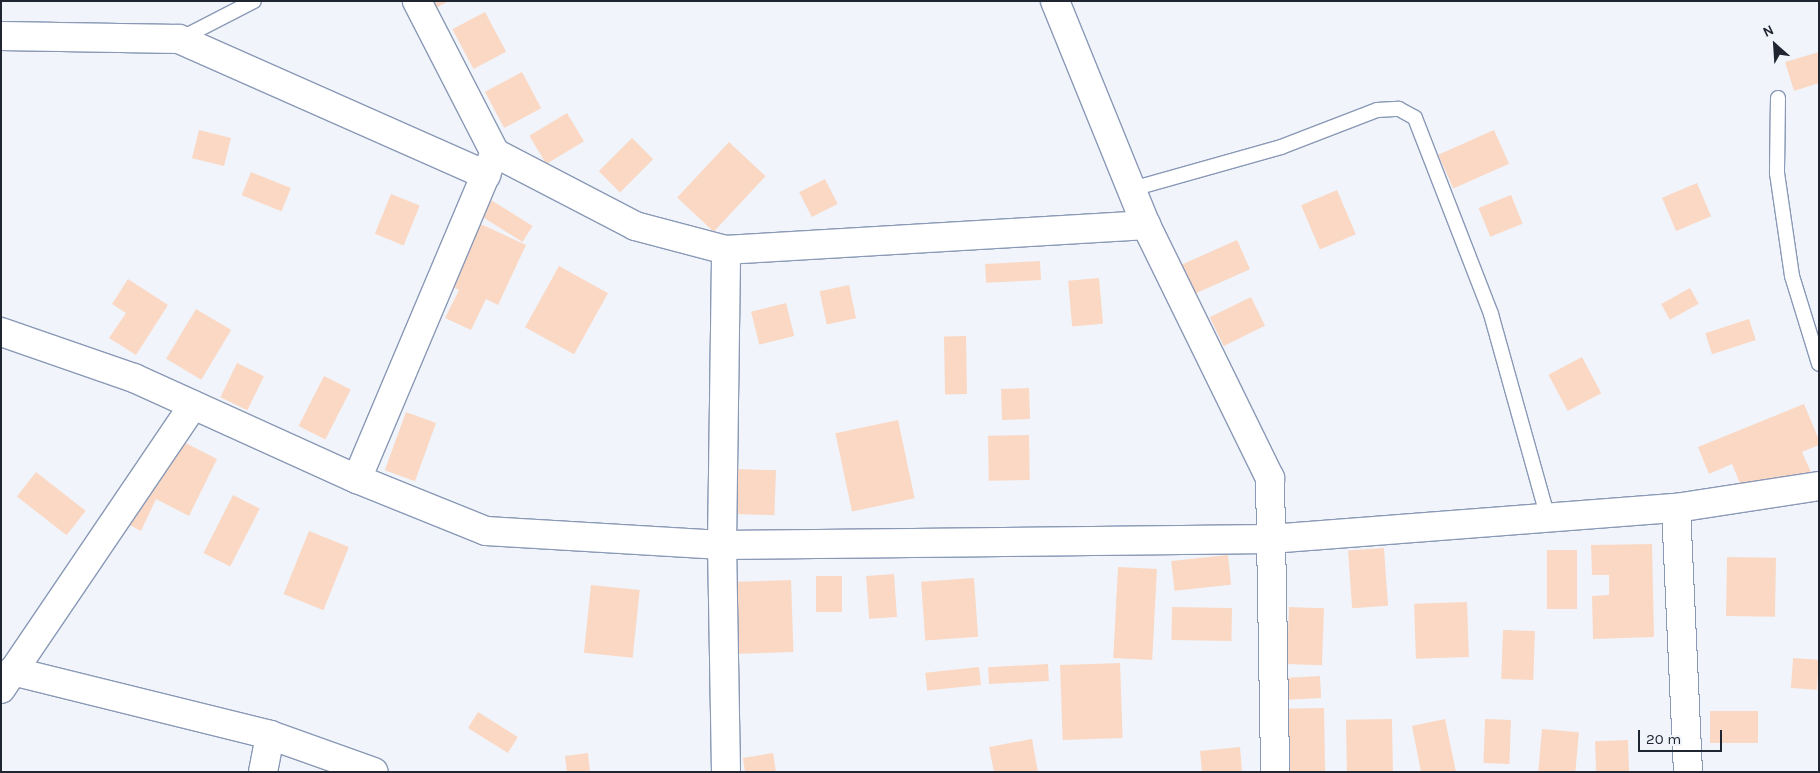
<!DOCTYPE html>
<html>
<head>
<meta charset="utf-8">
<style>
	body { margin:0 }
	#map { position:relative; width:1820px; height:773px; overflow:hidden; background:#f1f5fb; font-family:Karla,sans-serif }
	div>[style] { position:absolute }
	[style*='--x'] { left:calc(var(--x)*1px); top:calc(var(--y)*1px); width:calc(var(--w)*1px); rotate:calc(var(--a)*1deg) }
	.building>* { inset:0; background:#fad8c4; transform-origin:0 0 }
	.roads { filter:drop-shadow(1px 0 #8a99b6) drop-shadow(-1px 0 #8a99b6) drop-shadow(0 1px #8a99b6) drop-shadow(0 -1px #8a99b6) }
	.service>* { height:14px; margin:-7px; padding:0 7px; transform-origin:7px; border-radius:7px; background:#fff }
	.minor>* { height:28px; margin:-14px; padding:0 14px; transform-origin:14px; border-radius:14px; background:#fff }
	span { translate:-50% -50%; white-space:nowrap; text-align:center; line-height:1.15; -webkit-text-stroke:5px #f1f5fb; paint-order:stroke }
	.frame { position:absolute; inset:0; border:2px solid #1f2531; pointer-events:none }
	.north { position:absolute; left:1750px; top:20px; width:50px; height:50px; -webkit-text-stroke:4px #f1f5fb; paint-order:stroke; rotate:334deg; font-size:14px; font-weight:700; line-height:20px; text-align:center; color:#1f2531 }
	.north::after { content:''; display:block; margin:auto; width:18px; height:22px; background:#1f2531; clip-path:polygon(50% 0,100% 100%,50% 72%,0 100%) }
	.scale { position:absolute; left:1638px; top:730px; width:84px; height:22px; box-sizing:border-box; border:2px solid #1f2531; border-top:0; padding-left:6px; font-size:15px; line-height:18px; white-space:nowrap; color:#1f2531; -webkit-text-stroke:4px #f1f5fb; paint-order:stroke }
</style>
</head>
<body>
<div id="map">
	<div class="building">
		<i style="clip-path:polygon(427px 1px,449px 1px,432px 10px)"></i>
		<i style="left:485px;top:12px;width:45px;height:37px;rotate:62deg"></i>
		<i style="clip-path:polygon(1819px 52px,1819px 83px,1794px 91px,1785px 62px)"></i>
		<i style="left:522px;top:72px;width:41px;height:42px;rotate:62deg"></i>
		<i style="left:567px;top:113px;width:33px;height:44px;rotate:59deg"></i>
		<i style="left:199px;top:130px;width:33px;height:29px;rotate:14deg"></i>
		<i style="left:1494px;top:130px;width:37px;height:61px;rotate:66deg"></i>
		<i style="left:632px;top:138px;width:30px;height:47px;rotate:45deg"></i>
		<i style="left:729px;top:142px;width:50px;height:76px;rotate:43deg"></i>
		<i style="left:251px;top:172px;width:43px;height:25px;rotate:22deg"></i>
		<i style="left:825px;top:179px;width:28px;height:29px;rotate:63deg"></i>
		<i style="left:1697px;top:183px;width:36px;height:38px;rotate:67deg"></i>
		<i style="left:1337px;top:190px;width:48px;height:39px;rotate:67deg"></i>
		<i style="left:391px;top:194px;width:31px;height:43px;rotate:22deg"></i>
		<i style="left:1511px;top:195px;width:31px;height:35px;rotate:68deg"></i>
		<i style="left:491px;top:200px;width:49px;height:19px;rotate:32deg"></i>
		<i style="clip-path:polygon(474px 221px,526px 245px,498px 305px,486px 299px,471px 330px,445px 318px,459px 290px,445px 284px)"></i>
		<i style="left:1237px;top:240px;width:32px;height:61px;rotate:66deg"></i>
		<i style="left:1040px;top:261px;width:19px;height:55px;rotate:87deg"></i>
		<i style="left:559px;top:266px;width:56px;height:70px;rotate:29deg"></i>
		<i style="left:1099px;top:278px;width:46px;height:31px;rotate:85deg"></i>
		<i style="clip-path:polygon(128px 279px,168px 305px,136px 355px,109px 338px,126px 313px,112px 304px)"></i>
		<i style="left:849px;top:285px;width:34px;height:30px;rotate:78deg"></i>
		<i style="left:1690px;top:288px;width:18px;height:33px;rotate:61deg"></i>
		<i style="left:1251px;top:297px;width:32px;height:46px;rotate:64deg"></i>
		<i style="left:786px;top:303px;width:34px;height:36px;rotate:76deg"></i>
		<i style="left:196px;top:309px;width:41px;height:58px;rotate:31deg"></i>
		<i style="left:1749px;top:319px;width:22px;height:46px;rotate:72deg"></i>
		<i style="left:966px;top:336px;width:58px;height:22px;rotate:89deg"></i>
		<i style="left:1582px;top:357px;width:41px;height:38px;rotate:62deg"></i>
		<i style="left:237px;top:363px;width:30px;height:38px;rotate:26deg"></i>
		<i style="left:324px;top:376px;width:30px;height:56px;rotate:27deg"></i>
		<i style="left:1029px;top:388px;width:31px;height:28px;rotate:88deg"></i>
		<i style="clip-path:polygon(1804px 404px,1819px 440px,1819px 445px,1802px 452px,1811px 472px,1746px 498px,1732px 464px,1709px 474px,1698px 447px)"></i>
		<i style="left:406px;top:412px;width:32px;height:62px;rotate:20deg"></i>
		<i style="left:898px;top:420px;width:80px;height:64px;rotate:78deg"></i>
		<i style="clip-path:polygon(168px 434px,217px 459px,189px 516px,156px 499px,141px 531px,124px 522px)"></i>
		<i style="left:1029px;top:435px;width:45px;height:41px;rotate:89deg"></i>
		<i style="left:738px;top:469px;width:38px;height:45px;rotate:2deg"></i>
		<i style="left:36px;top:472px;width:63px;height:31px;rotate:38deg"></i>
		<i style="left:233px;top:495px;width:30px;height:65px;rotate:27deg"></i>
		<i style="left:309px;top:531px;width:43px;height:68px;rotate:22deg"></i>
		<i style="clip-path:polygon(1652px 544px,1654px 637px,1593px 639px,1592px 596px,1609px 595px,1609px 575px,1592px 575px,1591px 545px)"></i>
		<i style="left:1384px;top:548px;width:58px;height:36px;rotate:86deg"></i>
		<i style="left:1547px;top:550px;width:30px;height:59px"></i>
		<i style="left:1228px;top:555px;width:30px;height:57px;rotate:84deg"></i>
		<i style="left:1727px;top:557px;width:49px;height:59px;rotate:1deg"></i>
		<i style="left:1118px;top:567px;width:39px;height:91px;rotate:3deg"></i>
		<i style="left:894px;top:574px;width:43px;height:28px;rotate:86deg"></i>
		<i style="left:816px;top:576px;width:26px;height:36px"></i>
		<i style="left:974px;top:578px;width:59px;height:53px;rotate:86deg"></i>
		<i style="left:791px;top:580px;width:72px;height:60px;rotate:88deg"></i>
		<i style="left:591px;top:585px;width:49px;height:68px;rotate:6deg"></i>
		<i style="left:1467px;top:602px;width:55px;height:53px;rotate:88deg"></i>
		<i style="left:1172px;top:607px;width:60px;height:33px;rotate:1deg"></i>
		<i style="left:1289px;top:607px;width:35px;height:57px;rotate:2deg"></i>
		<i style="left:1503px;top:630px;width:32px;height:49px;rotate:2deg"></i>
		<i style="left:1793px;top:658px;width:26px;height:30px;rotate:4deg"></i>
		<i style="left:1120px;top:663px;width:75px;height:60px;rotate:88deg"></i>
		<i style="left:1048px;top:664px;width:17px;height:60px;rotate:87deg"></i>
		<i style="left:979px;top:667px;width:18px;height:54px;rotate:84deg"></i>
		<i style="left:1320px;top:676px;width:22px;height:42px;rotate:87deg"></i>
		<i style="left:1324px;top:708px;width:64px;height:46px;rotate:89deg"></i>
		<i style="left:1758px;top:711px;width:32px;height:48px;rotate:90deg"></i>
		<i style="left:478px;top:712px;width:47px;height:19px;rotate:32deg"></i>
		<i style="left:1392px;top:719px;width:53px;height:46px;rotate:89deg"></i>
		<i style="clip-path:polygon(1445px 719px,1456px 772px,1421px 772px,1412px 726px)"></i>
		<i style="left:1485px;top:719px;width:26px;height:44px;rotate:2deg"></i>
		<i style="left:1542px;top:729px;width:37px;height:43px;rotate:5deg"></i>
		<i style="clip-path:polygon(1032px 739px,1038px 772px,994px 772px,989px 747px)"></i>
		<i style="left:1628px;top:740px;width:32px;height:33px;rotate:88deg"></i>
		<i style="clip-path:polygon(1240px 747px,1242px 772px,1202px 772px,1200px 751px)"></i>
		<i style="clip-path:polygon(588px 753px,590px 772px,567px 772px,565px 756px)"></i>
		<i style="clip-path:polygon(773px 753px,776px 772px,745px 772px,743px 758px)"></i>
	</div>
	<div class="roads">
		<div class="service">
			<i style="--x:180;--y:39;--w:83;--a:-27.2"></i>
			<i style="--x:1778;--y:98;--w:75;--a:90.8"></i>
			<i style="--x:1777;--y:173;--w:104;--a:81.7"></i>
			<i style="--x:1792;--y:276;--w:92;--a:72.9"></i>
			<i style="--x:1132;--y:189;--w:155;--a:-15.7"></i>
			<i style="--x:1281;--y:147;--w:103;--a:-21.1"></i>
			<i style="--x:1377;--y:110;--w:22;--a:-3"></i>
			<i style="--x:1399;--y:109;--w:18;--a:29"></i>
			<i style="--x:1415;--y:118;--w:210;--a:68.8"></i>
			<i style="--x:1491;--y:314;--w:209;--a:74.4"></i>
		</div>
		<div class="minor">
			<i style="--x:1055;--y:1;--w:242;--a:67.9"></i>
			<i style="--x:1146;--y:225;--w:282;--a:63.9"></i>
			<i style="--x:1270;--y:478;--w:294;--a:89"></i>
			<i style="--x:1;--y:36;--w:178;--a:1"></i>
			<i style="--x:179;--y:39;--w:336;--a:23.9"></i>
			<i style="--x:495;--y:153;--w:158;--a:27.5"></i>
			<i style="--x:635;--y:226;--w:94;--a:14.8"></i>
			<i style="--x:726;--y:250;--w:421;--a:-3.4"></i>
			<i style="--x:1;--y:332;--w:141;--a:19.1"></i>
			<i style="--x:134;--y:378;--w:245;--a:24.4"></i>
			<i style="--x:357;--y:479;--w:139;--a:22"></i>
			<i style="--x:486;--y:531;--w:236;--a:3.4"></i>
			<i style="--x:722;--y:545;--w:549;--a:-0.63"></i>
			<i style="--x:1271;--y:539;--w:406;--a:-4.4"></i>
			<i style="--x:1676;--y:508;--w:145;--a:-8.7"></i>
			<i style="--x:357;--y:479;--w:354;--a:-67.1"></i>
			<i style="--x:495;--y:153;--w:171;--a:-117.2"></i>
			<i style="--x:1676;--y:508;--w:264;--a:87.4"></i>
			<i style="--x:12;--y:671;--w:266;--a:13.9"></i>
			<i style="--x:270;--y:735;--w:110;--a:19.6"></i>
			<i style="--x:1;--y:689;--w:343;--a:-55.9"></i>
			<i style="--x:263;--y:772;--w:38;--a:-79"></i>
			<i style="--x:726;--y:772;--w:227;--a:-91"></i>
			<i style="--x:722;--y:545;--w:295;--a:-89.2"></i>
		</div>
	</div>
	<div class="frame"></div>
	<div class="north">N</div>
	<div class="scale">20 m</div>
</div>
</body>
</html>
